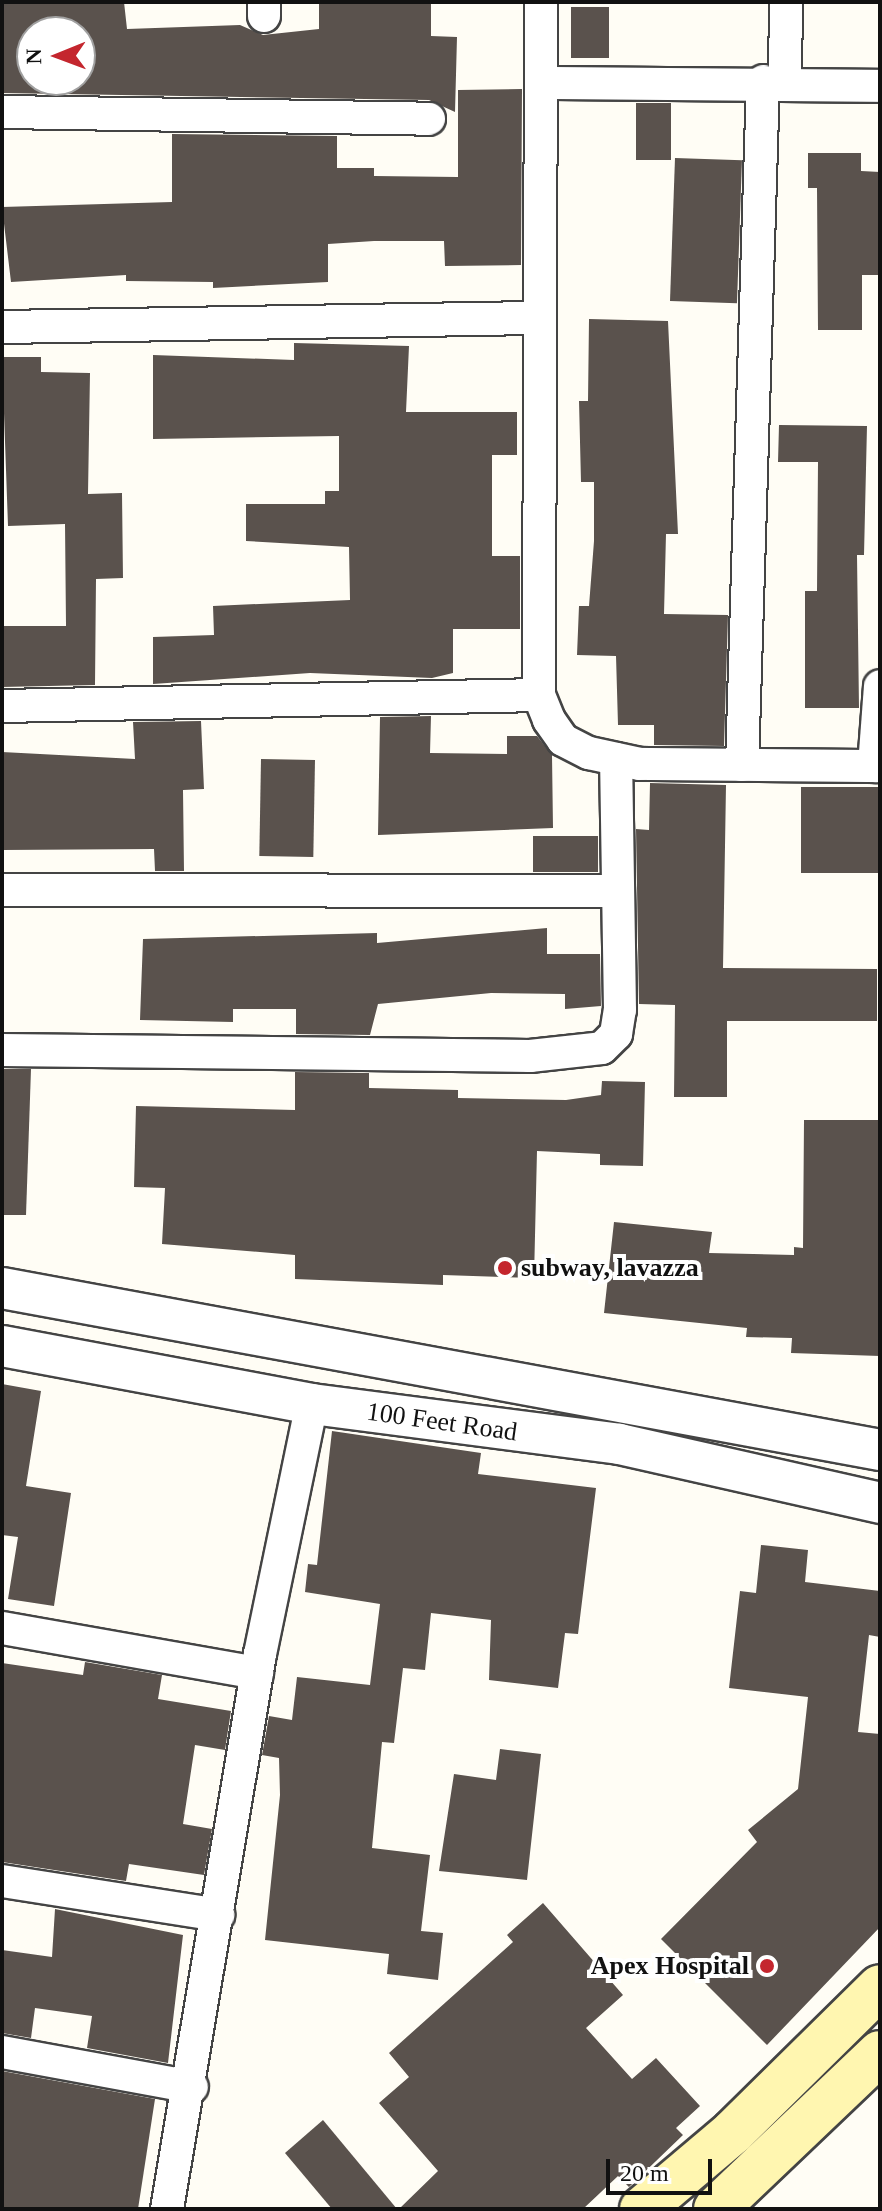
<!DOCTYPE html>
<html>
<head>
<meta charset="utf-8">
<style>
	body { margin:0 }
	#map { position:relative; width:882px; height:2211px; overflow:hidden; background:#fffdf5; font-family:Georgia,serif }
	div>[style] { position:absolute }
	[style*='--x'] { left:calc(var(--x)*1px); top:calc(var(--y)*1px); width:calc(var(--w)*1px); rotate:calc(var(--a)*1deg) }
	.building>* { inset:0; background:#5a524d; transform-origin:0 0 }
	.roads { filter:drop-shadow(2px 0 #444) drop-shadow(-2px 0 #444) drop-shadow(0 2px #444) drop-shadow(0 -2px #444) }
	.minor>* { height:32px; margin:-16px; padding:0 16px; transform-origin:16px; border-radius:16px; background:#fff }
	.tertiary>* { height:40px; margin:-20px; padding:0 20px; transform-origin:20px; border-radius:20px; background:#fff }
	.secondary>* { height:44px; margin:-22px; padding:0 22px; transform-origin:22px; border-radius:22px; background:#fff6b0 }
	.dots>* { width:22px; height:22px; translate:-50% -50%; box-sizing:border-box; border:4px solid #fff; border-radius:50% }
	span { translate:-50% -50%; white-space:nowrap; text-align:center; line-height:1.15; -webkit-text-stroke:8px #fff; paint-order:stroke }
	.poi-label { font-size:26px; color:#111; font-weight:700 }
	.left { translate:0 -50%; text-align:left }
	.right { translate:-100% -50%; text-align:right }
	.street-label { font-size:26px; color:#111 }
	.frame { position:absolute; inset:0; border:4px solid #111; pointer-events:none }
	.north { position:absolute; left:16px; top:16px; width:80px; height:80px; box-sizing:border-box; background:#fff; border:2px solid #a0a0a0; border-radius:50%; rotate:269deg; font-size:22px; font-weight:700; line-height:32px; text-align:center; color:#111 }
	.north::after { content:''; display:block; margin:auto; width:28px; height:36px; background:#c4262e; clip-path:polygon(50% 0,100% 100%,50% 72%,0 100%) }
	.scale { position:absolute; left:606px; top:2159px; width:106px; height:36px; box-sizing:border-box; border:4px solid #111; border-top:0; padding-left:10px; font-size:24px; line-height:28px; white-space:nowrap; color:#111; -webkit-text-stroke:6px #fff; paint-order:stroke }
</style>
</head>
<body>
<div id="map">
	<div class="building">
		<i style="clip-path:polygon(evenodd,3px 2px,124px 2px,127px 29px,240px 25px,263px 35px,319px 29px,319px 2px,431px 2px,431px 36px,457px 37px,455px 112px,429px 100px,2px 93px,3px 2px,32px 32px,80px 32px,80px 80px,32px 80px,32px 32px)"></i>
		<i style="left:609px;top:7px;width:51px;height:38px;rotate:90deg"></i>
		<i style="clip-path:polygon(522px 89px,521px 265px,445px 266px,444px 241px,374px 241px,328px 244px,328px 282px,213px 288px,213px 282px,126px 281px,126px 275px,11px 282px,2px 207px,172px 202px,172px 134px,337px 136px,337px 168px,374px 168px,374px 176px,458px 177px,458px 90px)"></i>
		<i style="left:636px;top:103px;width:35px;height:57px"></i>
		<i style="clip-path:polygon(808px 153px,861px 153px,861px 171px,880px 172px,880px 275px,862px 275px,862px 330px,818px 330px,817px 188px,808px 188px)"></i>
		<i style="left:675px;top:158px;width:67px;height:143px;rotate:2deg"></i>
		<i style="clip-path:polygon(589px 319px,668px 321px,678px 534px,666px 534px,664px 614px,728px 615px,724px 746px,654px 745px,654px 725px,618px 725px,616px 656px,577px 655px,579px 606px,589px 606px,594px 541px,594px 482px,581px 482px,579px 401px,588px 401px)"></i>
		<i style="clip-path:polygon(294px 343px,409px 346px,406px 412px,517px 412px,517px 455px,492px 455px,492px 556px,520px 556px,520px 629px,453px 629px,453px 673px,432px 678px,310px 673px,153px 684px,153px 637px,214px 635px,213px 606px,350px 600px,349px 547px,246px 541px,246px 504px,325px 504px,325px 491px,339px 491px,339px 436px,153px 439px,153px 355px,294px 360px)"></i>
		<i style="clip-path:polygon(2px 357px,41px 357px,41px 372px,90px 373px,88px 494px,122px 493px,123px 578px,96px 579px,95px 685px,2px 687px,2px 626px,66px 626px,65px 524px,8px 526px)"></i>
		<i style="clip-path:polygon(779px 425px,867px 426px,864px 555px,857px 555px,859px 708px,805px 708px,805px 591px,817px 591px,818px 462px,778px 462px)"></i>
		<i style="clip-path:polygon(431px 716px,430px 753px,507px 754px,507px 736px,537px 736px,552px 755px,553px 828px,378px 835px,380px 717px)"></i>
		<i style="clip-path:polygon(201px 721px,204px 789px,183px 790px,184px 871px,155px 871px,154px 849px,2px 850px,2px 752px,135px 759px,133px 722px)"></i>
		<i style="left:261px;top:759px;width:54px;height:97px;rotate:1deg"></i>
		<i style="clip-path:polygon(650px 783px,726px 785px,723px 968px,877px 969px,877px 1021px,727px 1021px,727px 1097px,674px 1097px,675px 1005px,639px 1004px,636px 829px,649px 830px)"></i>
		<i style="left:880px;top:787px;width:86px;height:79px;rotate:90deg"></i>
		<i style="left:533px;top:836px;width:65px;height:36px"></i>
		<i style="clip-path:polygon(547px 928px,547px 954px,600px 954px,601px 1006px,565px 1009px,565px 994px,491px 993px,378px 1004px,370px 1035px,296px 1034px,296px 1009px,233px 1009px,233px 1022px,140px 1020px,143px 939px,377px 933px,377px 943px)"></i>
		<i style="clip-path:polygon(2px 1069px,31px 1069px,26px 1215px,2px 1215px)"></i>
		<i style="clip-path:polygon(295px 1072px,369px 1073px,369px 1088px,458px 1090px,458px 1098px,566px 1100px,601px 1095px,602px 1081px,645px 1082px,643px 1166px,600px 1165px,600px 1154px,537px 1151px,534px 1278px,443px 1275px,443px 1285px,295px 1279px,295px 1255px,162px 1244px,165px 1188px,134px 1187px,136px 1106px,295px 1110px)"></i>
		<i style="clip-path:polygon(804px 1120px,880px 1120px,880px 1356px,791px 1353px,792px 1338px,746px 1337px,747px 1328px,604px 1313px,614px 1222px,712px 1232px,709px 1253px,794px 1255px,794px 1247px,803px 1248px)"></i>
		<i style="clip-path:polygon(2px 1384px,41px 1391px,26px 1486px,71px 1493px,54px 1606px,8px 1599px,18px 1537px,2px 1535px)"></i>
		<i style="clip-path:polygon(332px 1431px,481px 1453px,478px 1474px,596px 1488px,578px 1634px,565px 1633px,558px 1688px,489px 1680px,491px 1620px,431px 1613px,425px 1670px,403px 1668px,394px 1743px,382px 1742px,372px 1848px,430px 1855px,421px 1931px,443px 1933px,438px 1980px,387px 1974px,389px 1954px,265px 1940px,280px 1795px,279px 1758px,262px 1755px,269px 1716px,292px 1720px,297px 1677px,370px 1685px,380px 1604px,305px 1592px,308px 1564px,317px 1565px)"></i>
		<i style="clip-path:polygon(761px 1545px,808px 1550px,805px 1582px,880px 1591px,880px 1637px,869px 1635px,858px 1732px,880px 1734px,880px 1927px,767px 2045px,661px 1939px,757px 1842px,748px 1830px,798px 1789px,808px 1697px,729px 1688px,740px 1591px,756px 1593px)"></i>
		<i style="clip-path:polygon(85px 1662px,162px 1675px,158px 1699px,231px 1711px,225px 1750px,195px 1745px,183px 1824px,212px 1829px,204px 1875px,129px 1864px,126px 1881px,2px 1862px,2px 1663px,83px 1675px)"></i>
		<i style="clip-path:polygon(500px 1749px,541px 1754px,527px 1880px,439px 1871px,454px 1774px,496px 1780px)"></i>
		<i style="clip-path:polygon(543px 1903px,623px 1995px,586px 2028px,632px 2079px,656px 2058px,700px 2106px,676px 2128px,683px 2135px,629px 2187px,618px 2176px,583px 2209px,399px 2209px,438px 2171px,379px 2103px,409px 2077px,389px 2053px,513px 1942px,507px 1935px)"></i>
		<i style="clip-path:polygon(55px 1909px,183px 1935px,168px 2063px,87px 2048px,92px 2016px,35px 2008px,31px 2038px,2px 2033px,2px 1950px,52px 1957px)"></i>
		<i style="clip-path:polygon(2px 2071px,155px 2099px,138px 2209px,2px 2209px)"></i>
		<i style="clip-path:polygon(323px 2120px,397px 2209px,332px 2209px,285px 2153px)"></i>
	</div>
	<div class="roads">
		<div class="minor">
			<i style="--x:541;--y:2;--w:693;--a:90.17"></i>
			<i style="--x:539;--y:695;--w:27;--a:68"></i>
			<i style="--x:549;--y:720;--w:24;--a:55"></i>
			<i style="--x:563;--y:740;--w:29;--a:27"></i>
			<i style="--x:589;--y:753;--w:52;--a:12.2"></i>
			<i style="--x:640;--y:764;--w:240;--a:0.5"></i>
			<i style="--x:264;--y:16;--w:14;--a:-90"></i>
			<i style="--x:785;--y:81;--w:79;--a:-89.3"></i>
			<i style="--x:542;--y:83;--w:338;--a:0.5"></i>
			<i style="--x:2;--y:112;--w:427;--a:0.9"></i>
			<i style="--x:2;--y:327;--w:533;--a:-0.97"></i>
			<i style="--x:2;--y:706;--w:537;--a:-1.17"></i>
			<i style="--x:742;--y:765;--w:684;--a:-88.24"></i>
			<i style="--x:874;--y:766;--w:80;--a:-85.7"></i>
			<i style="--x:2;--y:890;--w:616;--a:0.09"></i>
			<i style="--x:2;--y:1050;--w:528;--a:0.65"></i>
			<i style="--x:530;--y:1056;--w:72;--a:-6.3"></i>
			<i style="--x:602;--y:1048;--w:20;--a:-45"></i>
			<i style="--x:616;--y:1034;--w:24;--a:-81"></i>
			<i style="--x:620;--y:1010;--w:251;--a:-90.9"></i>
			<i style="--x:2;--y:1628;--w:259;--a:10"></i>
			<i style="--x:2;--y:1881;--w:219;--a:8.9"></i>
			<i style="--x:2;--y:2052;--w:193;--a:10.4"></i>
			<i style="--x:167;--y:2209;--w:563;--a:-80.49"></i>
			<i style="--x:260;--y:1654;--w:255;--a:-78.3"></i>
		</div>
		<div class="tertiary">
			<i style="--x:2;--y:1288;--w:893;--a:10.45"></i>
			<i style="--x:2;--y:1346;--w:315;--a:10.6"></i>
			<i style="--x:312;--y:1404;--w:310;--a:7.4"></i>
			<i style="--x:619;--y:1444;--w:268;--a:12.7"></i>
		</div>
		<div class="secondary">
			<i style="--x:642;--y:2209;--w:119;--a:-40.2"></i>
			<i style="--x:733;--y:2132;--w:206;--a:-44.6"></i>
			<i style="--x:716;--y:2209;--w:226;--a:-43.6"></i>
		</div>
	</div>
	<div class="dots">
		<i style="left:505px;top:1268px;background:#c4262e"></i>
		<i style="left:767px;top:1966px;background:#c4262e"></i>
	</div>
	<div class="poi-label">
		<span class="left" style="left:521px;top:1268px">subway, lavazza</span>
		<span class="right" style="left:749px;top:1966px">Apex Hospital</span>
	</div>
	<div class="street-label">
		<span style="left:442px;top:1422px;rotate:8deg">100 Feet Road</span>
	</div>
	<div class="frame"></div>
	<div class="north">N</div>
	<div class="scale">20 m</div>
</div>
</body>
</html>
